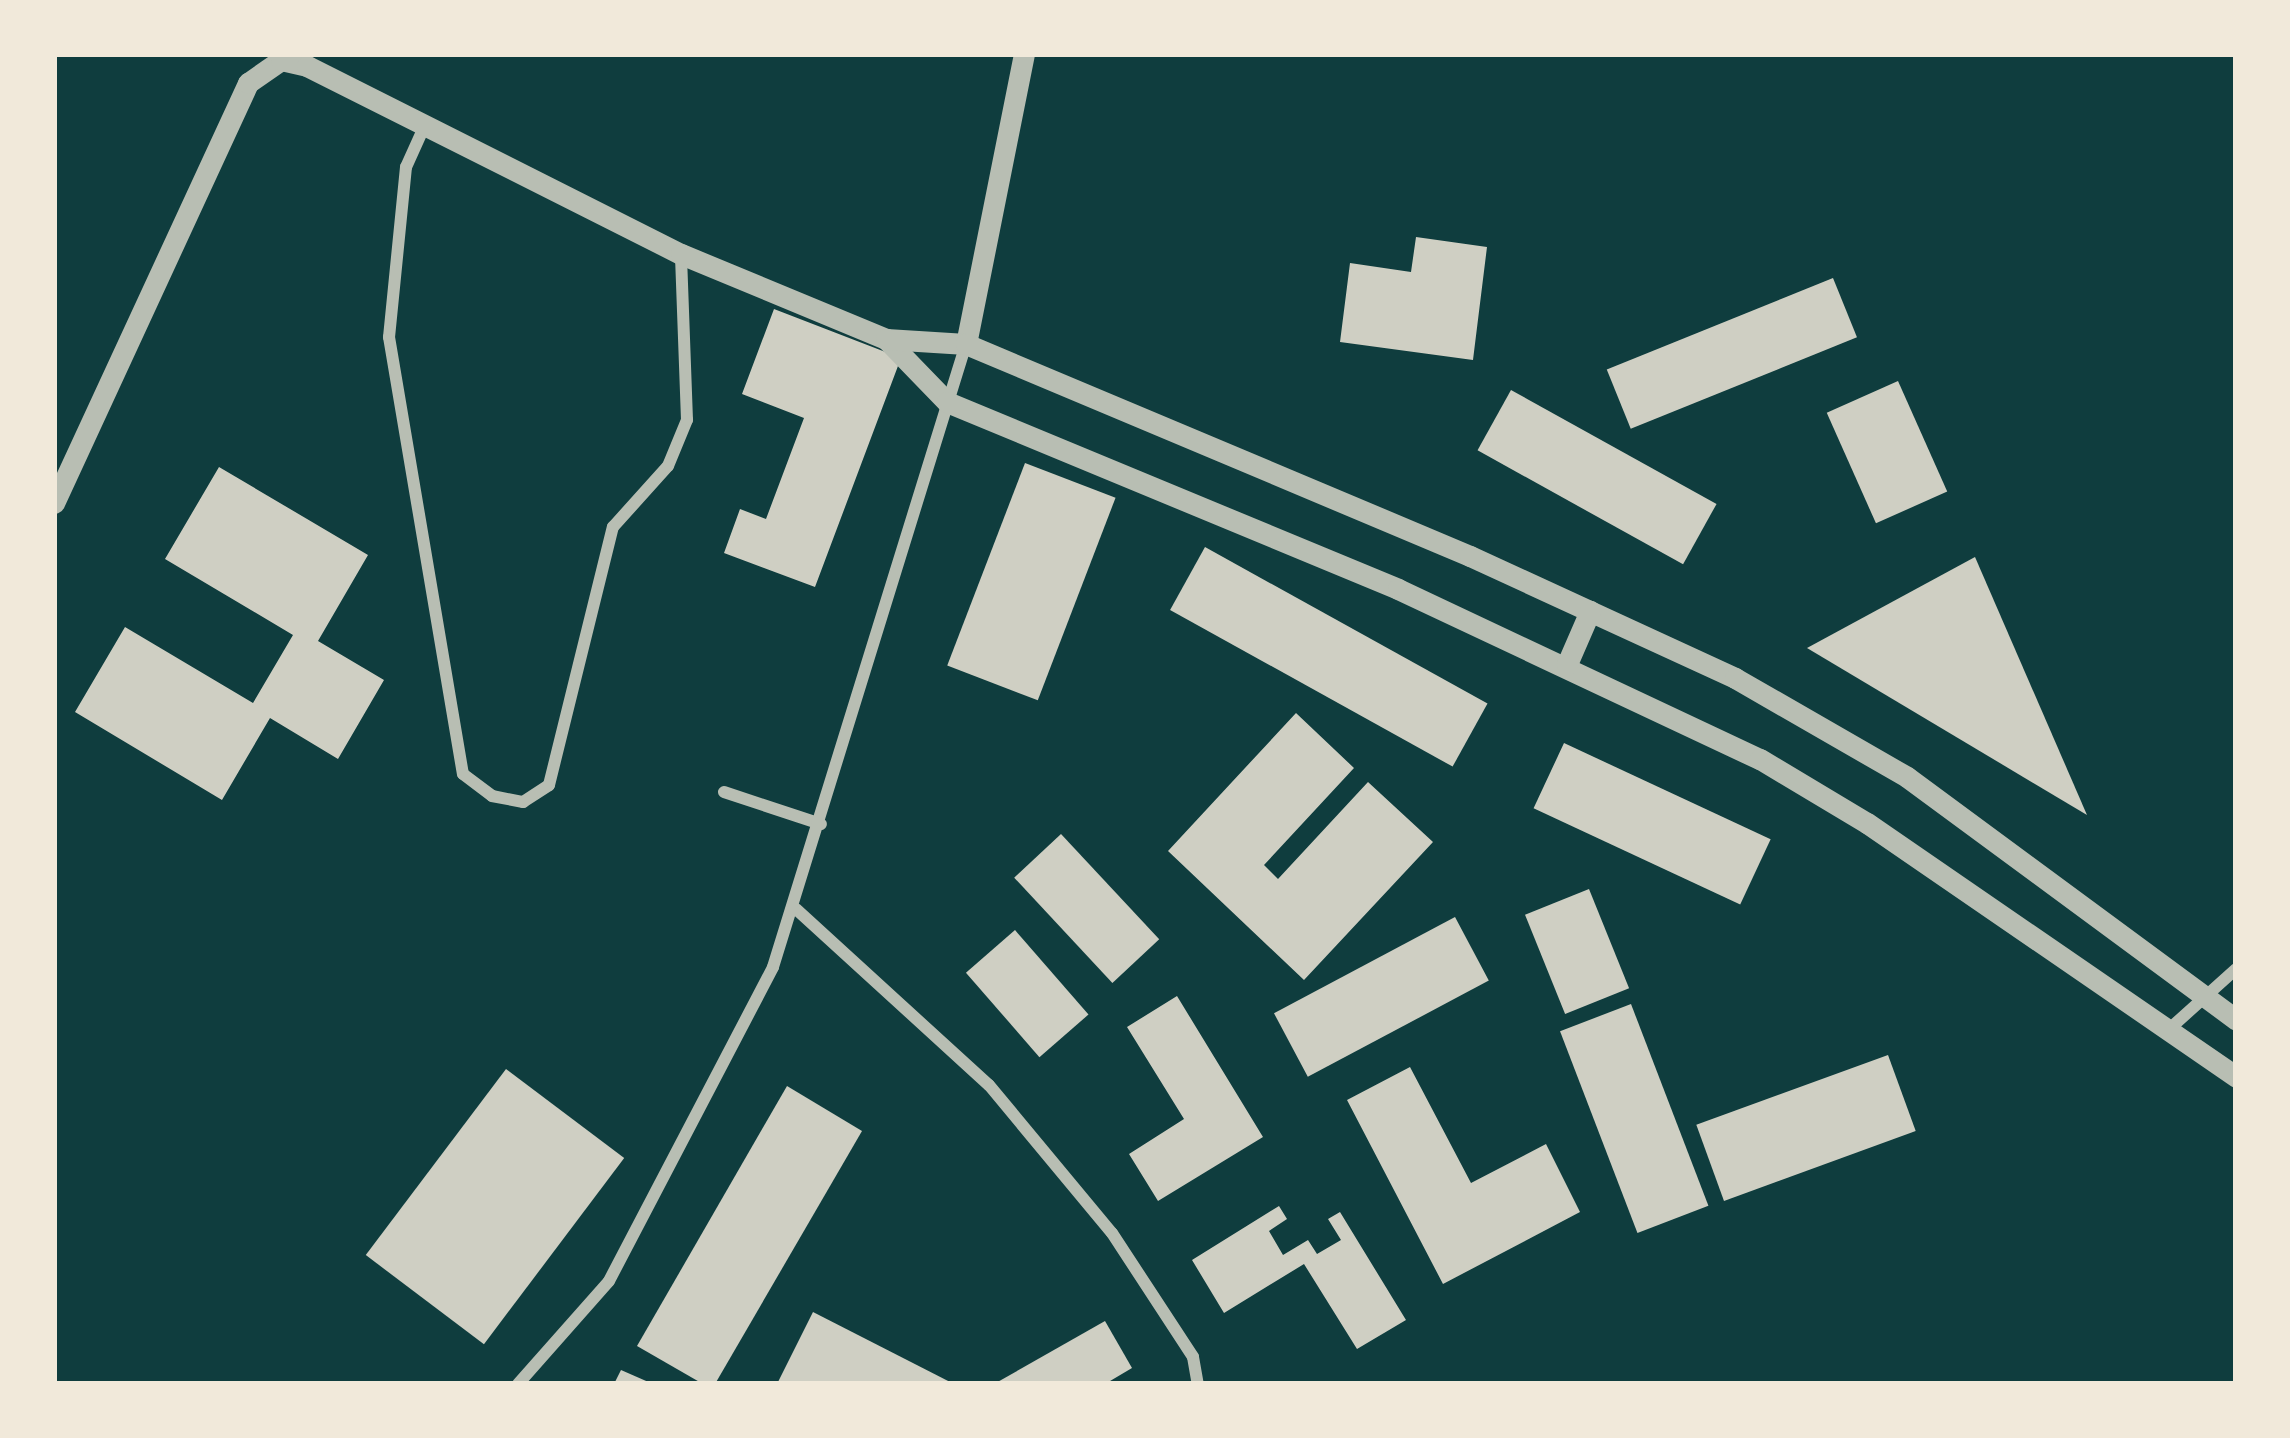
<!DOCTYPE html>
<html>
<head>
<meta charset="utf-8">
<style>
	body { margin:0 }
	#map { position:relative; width:2290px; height:1438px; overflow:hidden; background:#0f3d3e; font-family:"DM Sans",sans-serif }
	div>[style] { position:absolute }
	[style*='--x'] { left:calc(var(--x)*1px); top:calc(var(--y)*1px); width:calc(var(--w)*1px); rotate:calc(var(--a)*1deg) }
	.building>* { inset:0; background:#cfcfc3; transform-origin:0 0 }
	.minor>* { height:12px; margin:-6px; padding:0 6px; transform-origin:6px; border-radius:6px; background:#b8beb3 }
	.tertiary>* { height:21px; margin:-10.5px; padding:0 10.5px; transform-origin:10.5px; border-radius:10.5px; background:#b8beb3 }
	span { translate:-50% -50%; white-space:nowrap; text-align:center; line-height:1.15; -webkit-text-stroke:9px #f1e9da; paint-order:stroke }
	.frame { position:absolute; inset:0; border:57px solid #f1e9da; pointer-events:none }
</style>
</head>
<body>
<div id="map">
	<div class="building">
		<i style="clip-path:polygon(1416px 237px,1487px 247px,1473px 360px,1340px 342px,1350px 263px,1411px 272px)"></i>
		<i style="left:1833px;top:278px;width:64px;height:244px;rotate:68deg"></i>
		<i style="clip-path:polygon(774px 309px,901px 358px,815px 587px,724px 553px,740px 509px,766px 519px,804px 418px,742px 394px)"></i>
		<i style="left:1898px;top:381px;width:121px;height:78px;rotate:66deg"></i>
		<i style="left:1511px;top:390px;width:235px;height:69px;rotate:29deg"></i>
		<i style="left:1025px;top:463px;width:97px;height:217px;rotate:21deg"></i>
		<i style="clip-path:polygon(219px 467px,368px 555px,318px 641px,384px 680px,338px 759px,270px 718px,222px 800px,75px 712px,125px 627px,253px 703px,293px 635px,165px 559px)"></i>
		<i style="left:1205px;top:547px;width:323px;height:72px;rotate:29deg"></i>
		<i style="clip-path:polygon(1975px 557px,2087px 815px,1807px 648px)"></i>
		<i style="clip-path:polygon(1296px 713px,1354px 768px,1264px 865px,1278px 879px,1368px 782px,1433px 842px,1304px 980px,1168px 851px)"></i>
		<i style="left:1564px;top:743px;width:228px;height:72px;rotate:25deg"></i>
		<i style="left:1061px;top:834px;width:144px;height:64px;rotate:47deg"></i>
		<i style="left:1589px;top:889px;width:107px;height:69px;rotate:68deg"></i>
		<i style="left:1455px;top:917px;width:72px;height:205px;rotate:62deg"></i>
		<i style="left:1015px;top:930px;width:112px;height:65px;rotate:49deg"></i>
		<i style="clip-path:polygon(1177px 996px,1263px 1137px,1158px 1201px,1129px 1154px,1184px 1119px,1127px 1027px)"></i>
		<i style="left:1631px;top:1004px;width:216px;height:76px;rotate:69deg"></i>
		<i style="left:1888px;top:1055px;width:81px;height:204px;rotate:70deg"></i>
		<i style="clip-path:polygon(1410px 1067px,1471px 1183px,1546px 1144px,1580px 1212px,1443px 1284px,1347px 1100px)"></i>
		<i style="left:506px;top:1069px;width:148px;height:233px;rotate:37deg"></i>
		<i style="clip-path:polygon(787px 1086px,862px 1131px,715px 1384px,703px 1384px,637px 1346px)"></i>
		<i style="clip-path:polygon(1279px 1206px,1287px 1219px,1269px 1231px,1283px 1255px,1308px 1240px,1317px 1254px,1341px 1240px,1328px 1219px,1340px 1212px,1406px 1320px,1357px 1349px,1304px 1264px,1224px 1313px,1192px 1260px)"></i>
		<i style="clip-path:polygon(813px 1312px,954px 1384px,777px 1384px)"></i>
		<i style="clip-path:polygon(1105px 1321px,1132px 1368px,1105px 1384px,994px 1384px)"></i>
		<i style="clip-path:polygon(621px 1370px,653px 1384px,614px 1384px)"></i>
	</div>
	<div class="minor">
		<i style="--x:425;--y:125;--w:46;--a:114.3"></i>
		<i style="--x:406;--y:167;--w:171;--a:95.7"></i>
		<i style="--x:389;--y:337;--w:443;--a:80.4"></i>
		<i style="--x:463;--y:774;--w:36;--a:37"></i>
		<i style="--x:492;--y:796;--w:32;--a:11"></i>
		<i style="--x:523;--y:802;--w:31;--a:-33"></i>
		<i style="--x:549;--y:785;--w:266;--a:-76.1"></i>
		<i style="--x:613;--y:527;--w:82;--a:-48"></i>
		<i style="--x:668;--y:466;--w:50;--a:-67.6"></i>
		<i style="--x:687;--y:420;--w:165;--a:-92.1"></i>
		<i style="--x:724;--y:792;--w:102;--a:18.3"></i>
		<i style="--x:796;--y:909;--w:261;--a:42.4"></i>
		<i style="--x:989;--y:1085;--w:192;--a:50.3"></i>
		<i style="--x:1112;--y:1233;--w:148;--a:56.8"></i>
		<i style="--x:1193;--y:1357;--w:27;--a:80"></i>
		<i style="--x:2166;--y:1032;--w:94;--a:-42"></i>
		<i style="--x:518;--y:1384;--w:137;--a:-48.5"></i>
		<i style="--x:609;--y:1281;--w:354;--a:-62.4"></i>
		<i style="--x:773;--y:967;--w:652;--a:-72.79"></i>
	</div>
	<div class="tertiary">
		<i style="--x:886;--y:339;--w:88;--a:45.9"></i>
		<i style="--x:947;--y:402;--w:488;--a:22.5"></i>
		<i style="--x:1398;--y:589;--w:400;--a:25.2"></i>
		<i style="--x:1760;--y:759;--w:125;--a:30.9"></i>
		<i style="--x:1867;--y:823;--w:448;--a:34.5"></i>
		<i style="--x:966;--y:344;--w:296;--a:-78.7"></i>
		<i style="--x:54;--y:503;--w:463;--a:-65.2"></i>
		<i style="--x:248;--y:83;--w:40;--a:-34.9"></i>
		<i style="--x:281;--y:60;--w:27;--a:13"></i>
		<i style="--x:307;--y:66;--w:419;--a:26.7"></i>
		<i style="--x:681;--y:254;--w:222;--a:22.5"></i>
		<i style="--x:886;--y:339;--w:80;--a:3.6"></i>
		<i style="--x:966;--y:344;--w:547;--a:22.81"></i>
		<i style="--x:1470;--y:556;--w:292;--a:24.7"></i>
		<i style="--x:1735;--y:678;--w:198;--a:29.9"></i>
		<i style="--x:1907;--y:777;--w:409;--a:36.4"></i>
		<i style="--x:1567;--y:664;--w:58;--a:-66.5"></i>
	</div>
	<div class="frame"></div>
</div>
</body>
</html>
